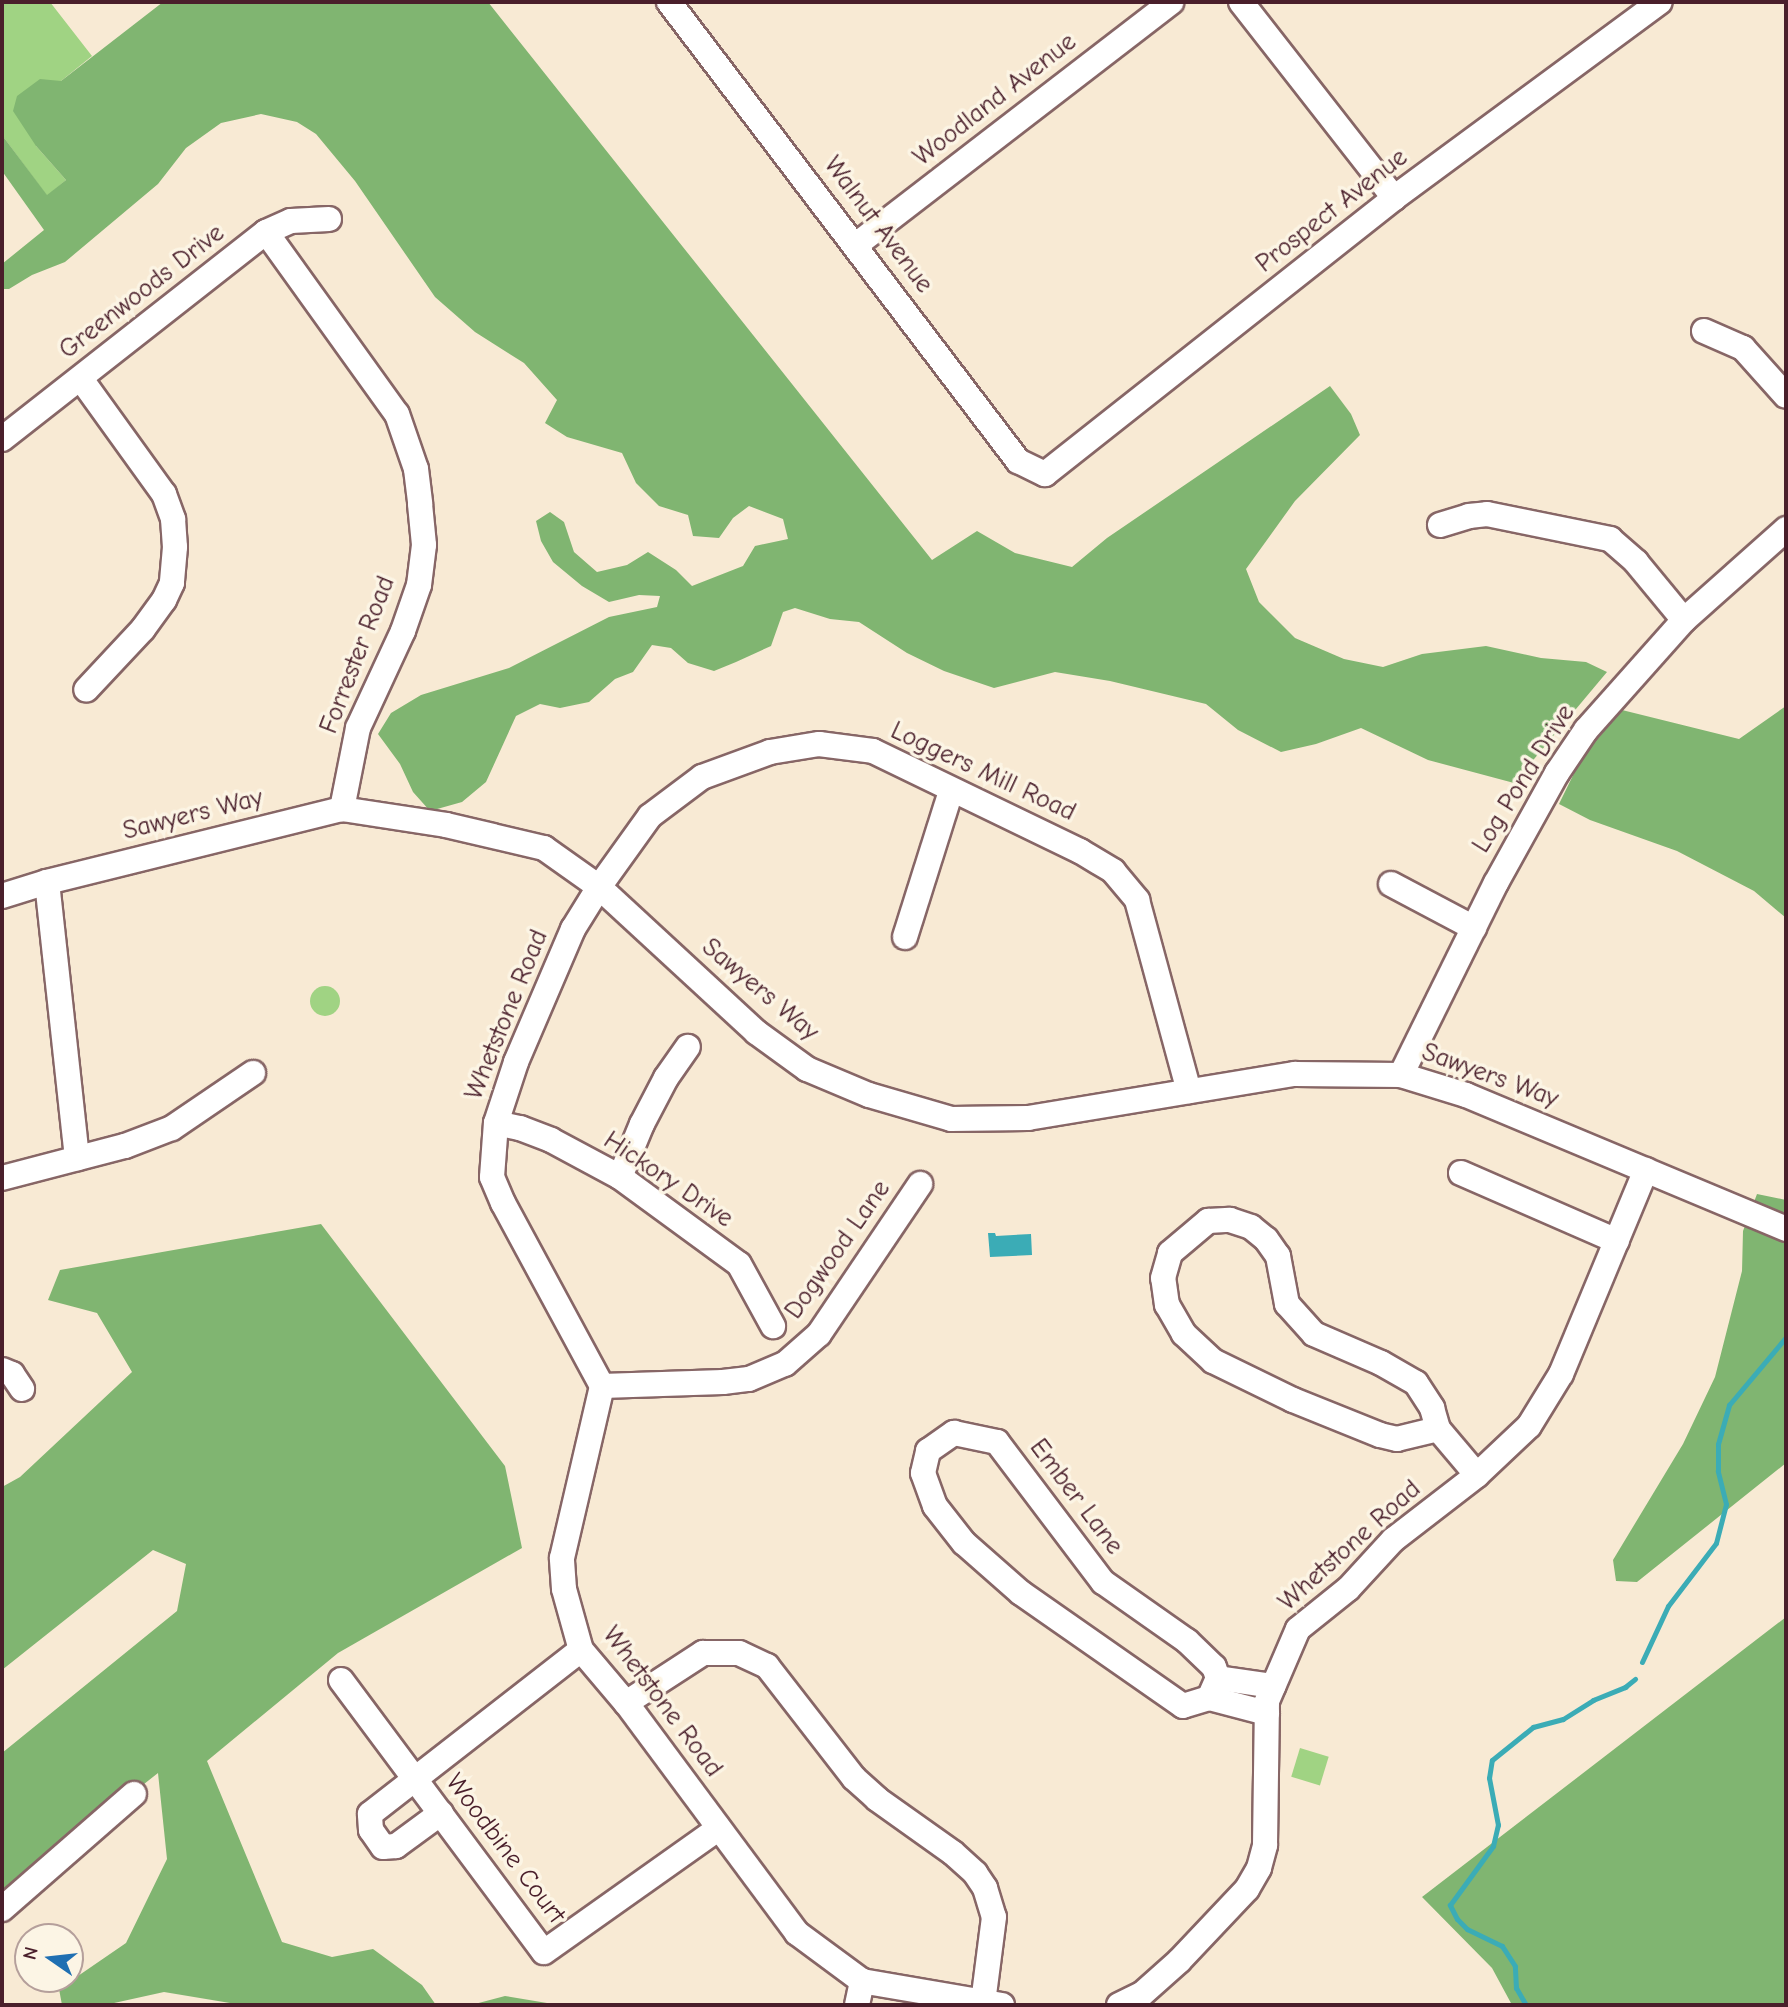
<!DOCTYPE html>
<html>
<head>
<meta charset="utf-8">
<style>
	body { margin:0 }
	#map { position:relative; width:1788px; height:2007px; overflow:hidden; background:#f8ead4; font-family:"Comic Neue",sans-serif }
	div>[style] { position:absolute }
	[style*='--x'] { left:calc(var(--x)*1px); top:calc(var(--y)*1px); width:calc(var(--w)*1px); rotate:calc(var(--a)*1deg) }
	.green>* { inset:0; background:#a0d383; transform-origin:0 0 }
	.round { border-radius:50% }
	.forest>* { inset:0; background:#80b571 }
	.water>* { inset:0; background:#3bacb6 }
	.stream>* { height:5px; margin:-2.5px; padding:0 2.5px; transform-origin:2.5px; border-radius:2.5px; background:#3bacb6 }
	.roads { filter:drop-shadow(2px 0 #876666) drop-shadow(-2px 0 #876666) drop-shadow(0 2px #876666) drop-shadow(0 -2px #876666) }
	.minor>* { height:24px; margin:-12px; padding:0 12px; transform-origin:12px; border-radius:12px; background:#fff }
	span { translate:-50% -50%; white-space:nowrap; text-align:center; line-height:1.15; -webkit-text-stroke:7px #fcf5e5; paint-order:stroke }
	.street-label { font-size:26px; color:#4a1f2b }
	.frame { position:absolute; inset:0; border:4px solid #4a1f2b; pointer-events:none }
	.north { position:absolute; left:14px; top:1923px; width:70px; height:70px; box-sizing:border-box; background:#fcf5e5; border:2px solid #b59f9b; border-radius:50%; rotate:284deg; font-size:19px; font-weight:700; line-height:28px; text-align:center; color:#4a1f2b }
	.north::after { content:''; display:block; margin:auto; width:24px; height:32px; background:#1f6fb2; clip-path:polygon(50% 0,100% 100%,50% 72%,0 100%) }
</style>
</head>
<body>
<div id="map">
	<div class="green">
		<i style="clip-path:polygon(2px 2px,50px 2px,92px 56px,61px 81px,36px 146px,66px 180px,47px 196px,2px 135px)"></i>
		<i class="round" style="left:310px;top:986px;width:30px;height:30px"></i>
		<i style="left:1300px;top:1748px;width:30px;height:30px;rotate:17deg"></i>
	</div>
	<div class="forest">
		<i style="clip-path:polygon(163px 2px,488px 2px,932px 560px,977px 531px,1015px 553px,1072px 567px,1107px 538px,1330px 386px,1351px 414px,1360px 435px,1295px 501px,1246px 569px,1259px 602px,1295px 638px,1344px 659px,1383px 667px,1422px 654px,1486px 646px,1541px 658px,1586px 662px,1607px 672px,1514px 783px,1428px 760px,1361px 728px,1316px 744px,1281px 752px,1238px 730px,1206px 704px,1110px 681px,1055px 672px,994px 688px,944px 671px,907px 653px,859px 622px,830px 619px,795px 608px,783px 612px,771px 646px,736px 662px,714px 671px,688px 663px,671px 648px,652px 645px,633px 672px,615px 679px,589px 702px,560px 708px,540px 704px,516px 716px,486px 782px,462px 802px,430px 811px,413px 792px,400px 764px,378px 734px,391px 713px,421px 695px,509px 668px,609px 617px,657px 607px,660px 596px,639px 595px,609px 602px,582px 586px,553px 562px,541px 541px,536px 521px,550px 512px,564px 522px,574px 552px,597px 572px,627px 565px,648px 552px,676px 570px,692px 586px,743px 566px,755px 546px,788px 539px,783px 519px,749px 506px,733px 518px,719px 538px,693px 536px,688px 515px,659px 506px,636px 483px,622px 453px,567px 437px,545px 423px,557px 400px,524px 363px,475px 332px,435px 297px,355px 181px,316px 134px,297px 122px,261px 114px,221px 123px,186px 148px,158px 184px,65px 262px,32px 275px,9px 289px,2px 289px,2px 264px,44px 230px,2px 171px,2px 135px,47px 195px,66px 180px,36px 146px,13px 111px,17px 96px,40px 79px,61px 81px)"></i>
		<i style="clip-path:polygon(1786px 706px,1786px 918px,1754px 891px,1677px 851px,1590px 820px,1559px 804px,1582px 757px,1622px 710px,1739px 739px)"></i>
		<i style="clip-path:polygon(1757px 1194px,1786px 1200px,1786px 1463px,1637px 1582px,1616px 1581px,1613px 1560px,1683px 1444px,1715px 1377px,1742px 1271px,1743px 1231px)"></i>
		<i style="clip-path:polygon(321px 1224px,505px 1466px,522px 1548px,338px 1653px,207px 1761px,282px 1942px,332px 1957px,373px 1949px,422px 1985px,436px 2005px,242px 2005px,164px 1992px,105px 2005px,62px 2005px,59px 1989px,126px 1943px,167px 1859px,158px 1773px,2px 1896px,2px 1753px,177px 1611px,186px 1564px,153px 1550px,2px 1670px,2px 1487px,20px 1477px,132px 1372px,97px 1313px,48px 1300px,60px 1270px)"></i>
		<i style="clip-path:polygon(1786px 1617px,1786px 2005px,1512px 2005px,1492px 1968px,1422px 1897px)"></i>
		<i style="clip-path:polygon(505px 1996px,559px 2005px,471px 2005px)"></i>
	</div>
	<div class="water">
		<i style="clip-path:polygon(988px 1233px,995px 1233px,996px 1236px,1031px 1234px,1032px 1255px,990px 1257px)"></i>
	</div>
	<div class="stream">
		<i style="--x:1642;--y:1662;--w:62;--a:-65.1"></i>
		<i style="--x:1668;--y:1606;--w:79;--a:-52.7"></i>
		<i style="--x:1716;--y:1543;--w:40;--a:-75.6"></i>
		<i style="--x:1726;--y:1504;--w:34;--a:-104"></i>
		<i style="--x:1718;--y:1471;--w:27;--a:-90"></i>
		<i style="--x:1718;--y:1444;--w:41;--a:-74.2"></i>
		<i style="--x:1729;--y:1405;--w:89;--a:-50"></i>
		<i style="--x:1526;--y:2005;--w:20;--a:-120"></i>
		<i style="--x:1516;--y:1988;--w:22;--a:-93"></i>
		<i style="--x:1515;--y:1966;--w:24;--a:-123"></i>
		<i style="--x:1502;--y:1946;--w:39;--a:-154"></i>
		<i style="--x:1467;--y:1929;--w:14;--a:-135"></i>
		<i style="--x:1457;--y:1919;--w:16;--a:-117"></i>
		<i style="--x:1450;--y:1905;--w:73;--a:-53.9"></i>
		<i style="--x:1493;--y:1846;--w:22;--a:-77"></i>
		<i style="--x:1498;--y:1825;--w:48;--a:-100.8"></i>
		<i style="--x:1489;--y:1778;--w:18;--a:-81"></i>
		<i style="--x:1492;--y:1760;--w:53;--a:-38.8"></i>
		<i style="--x:1533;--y:1727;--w:31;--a:-15"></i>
		<i style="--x:1563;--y:1719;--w:36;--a:-32"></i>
		<i style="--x:1593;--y:1700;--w:35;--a:-22"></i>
		<i style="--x:1625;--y:1687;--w:13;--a:-39"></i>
	</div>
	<div class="roads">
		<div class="minor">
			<i style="--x:669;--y:2;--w:577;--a:52.75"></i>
			<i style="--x:1018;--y:461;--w:30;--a:26"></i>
			<i style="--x:1045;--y:474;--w:445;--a:-38.3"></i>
			<i style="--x:1394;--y:198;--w:330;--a:-36.4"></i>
			<i style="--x:1241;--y:2;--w:249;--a:52"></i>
			<i style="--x:266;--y:232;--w:224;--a:54.3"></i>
			<i style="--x:397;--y:414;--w:58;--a:70.9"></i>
			<i style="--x:416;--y:469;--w:35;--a:83"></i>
			<i style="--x:420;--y:504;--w:41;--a:84.4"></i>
			<i style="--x:424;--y:545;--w:40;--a:97.1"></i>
			<i style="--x:419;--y:585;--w:49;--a:109.2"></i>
			<i style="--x:403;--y:631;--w:107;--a:114.9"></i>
			<i style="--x:358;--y:728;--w:83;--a:101.2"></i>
			<i style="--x:856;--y:245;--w:398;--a:-37.6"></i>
			<i style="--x:1704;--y:331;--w:43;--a:23.6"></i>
			<i style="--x:1743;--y:348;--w:64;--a:48.1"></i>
			<i style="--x:81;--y:379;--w:142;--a:54.2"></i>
			<i style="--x:164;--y:494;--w:27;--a:70"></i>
			<i style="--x:173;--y:519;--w:28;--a:86"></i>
			<i style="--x:175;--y:547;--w:36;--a:95"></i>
			<i style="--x:172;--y:583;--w:19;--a:115"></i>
			<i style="--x:164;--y:600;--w:36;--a:126"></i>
			<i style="--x:143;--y:629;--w:83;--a:133.1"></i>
			<i style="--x:2;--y:439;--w:335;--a:-38.1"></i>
			<i style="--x:266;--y:232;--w:27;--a:-24"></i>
			<i style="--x:291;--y:221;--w:38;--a:-3"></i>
			<i style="--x:1440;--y:525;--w:30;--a:-17"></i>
			<i style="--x:1469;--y:516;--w:18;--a:-6"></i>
			<i style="--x:1487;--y:514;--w:126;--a:11.5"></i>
			<i style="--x:1610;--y:539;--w:35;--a:41"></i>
			<i style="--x:1636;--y:562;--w:75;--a:50.4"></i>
			<i style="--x:47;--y:882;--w:278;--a:83.8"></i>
			<i style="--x:1391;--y:884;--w:94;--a:27.9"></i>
			<i style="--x:2;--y:896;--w:47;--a:-17.3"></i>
			<i style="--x:47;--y:882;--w:304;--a:-13.9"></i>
			<i style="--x:342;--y:809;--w:105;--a:8.7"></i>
			<i style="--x:446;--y:825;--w:101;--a:13.2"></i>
			<i style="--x:544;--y:848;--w:67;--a:35.3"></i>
			<i style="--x:599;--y:887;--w:214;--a:42.7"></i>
			<i style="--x:756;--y:1032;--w:63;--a:36"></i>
			<i style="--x:807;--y:1069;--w:67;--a:22.8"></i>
			<i style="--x:869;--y:1095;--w:85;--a:16.3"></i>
			<i style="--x:951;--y:1119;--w:77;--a:-0.7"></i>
			<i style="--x:1028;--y:1118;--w:271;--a:-9.4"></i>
			<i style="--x:1295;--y:1074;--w:106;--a:0.5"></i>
			<i style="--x:1401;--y:1075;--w:68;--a:17.1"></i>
			<i style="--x:1466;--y:1095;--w:347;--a:22.7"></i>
			<i style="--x:905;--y:937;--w:153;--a:-72.5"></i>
			<i style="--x:1401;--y:1075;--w:214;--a:-63.7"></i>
			<i style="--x:1496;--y:883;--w:126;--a:-61"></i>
			<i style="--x:1557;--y:773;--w:52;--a:-56"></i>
			<i style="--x:1586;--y:730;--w:147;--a:-48.3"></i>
			<i style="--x:1684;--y:620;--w:137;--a:-41.7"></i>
			<i style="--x:496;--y:1123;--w:25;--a:12"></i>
			<i style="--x:520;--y:1128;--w:33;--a:21"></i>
			<i style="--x:551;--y:1140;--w:78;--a:28.2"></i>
			<i style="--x:620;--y:1177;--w:147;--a:36.2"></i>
			<i style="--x:739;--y:1264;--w:71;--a:61.3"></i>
			<i style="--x:1461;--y:1173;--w:170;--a:23.6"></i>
			<i style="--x:620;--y:1177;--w:57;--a:-67.5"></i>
			<i style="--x:642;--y:1124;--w:52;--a:-62.4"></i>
			<i style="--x:666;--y:1078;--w:38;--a:-55"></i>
			<i style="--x:2;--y:1178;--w:127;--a:-14.6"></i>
			<i style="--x:125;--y:1146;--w:50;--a:-21"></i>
			<i style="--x:172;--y:1128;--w:98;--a:-34.2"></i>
			<i style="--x:2;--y:1370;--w:11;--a:22"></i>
			<i style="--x:12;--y:1374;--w:18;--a:56"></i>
			<i style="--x:602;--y:1386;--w:121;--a:-1.9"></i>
			<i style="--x:723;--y:1382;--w:26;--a:-7"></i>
			<i style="--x:749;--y:1379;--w:39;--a:-23"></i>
			<i style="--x:785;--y:1364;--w:45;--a:-41.4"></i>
			<i style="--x:819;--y:1334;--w:181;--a:-56"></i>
			<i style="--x:1438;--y:1429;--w:42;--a:166.3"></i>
			<i style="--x:1397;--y:1439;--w:17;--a:-167"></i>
			<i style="--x:1380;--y:1435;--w:94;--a:-158.1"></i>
			<i style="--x:1293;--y:1400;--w:89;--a:-154"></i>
			<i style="--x:1213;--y:1361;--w:40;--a:-137"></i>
			<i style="--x:1184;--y:1334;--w:34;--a:-120"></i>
			<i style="--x:1167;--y:1305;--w:27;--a:-98"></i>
			<i style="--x:1163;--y:1278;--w:26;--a:-74"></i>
			<i style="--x:1170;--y:1253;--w:50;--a:-40.1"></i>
			<i style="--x:1208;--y:1221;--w:22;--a:-3"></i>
			<i style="--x:1230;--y:1220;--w:22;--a:18"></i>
			<i style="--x:1251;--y:1227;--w:19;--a:39"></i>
			<i style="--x:1266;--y:1239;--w:21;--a:55"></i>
			<i style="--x:1278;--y:1256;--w:49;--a:79.4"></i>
			<i style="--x:1287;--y:1304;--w:40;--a:48"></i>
			<i style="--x:1314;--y:1334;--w:73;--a:23.4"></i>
			<i style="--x:1381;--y:1363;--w:40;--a:29.7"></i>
			<i style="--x:1416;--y:1383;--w:30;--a:57"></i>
			<i style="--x:1432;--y:1408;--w:22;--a:74"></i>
			<i style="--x:1438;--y:1429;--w:60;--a:49.7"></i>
			<i style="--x:954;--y:1433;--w:44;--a:11.8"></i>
			<i style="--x:997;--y:1442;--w:176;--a:52.9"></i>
			<i style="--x:1103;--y:1582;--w:103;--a:35.1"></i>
			<i style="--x:1187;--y:1641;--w:37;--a:44"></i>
			<i style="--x:1214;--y:1667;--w:12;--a:70"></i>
			<i style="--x:1218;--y:1678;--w:22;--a:114"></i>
			<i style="--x:1209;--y:1698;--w:27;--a:163"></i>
			<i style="--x:1183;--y:1706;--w:198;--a:-145.1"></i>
			<i style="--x:1021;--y:1593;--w:76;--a:-138.7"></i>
			<i style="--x:964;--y:1543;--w:47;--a:-128.1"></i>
			<i style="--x:935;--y:1506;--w:35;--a:-110"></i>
			<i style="--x:923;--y:1473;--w:23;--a:-77"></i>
			<i style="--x:928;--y:1451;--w:32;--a:-35"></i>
			<i style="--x:1218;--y:1678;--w:56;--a:8.3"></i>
			<i style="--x:341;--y:1680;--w:339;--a:53.3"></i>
			<i style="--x:544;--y:1952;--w:214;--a:-35.3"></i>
			<i style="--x:1209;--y:1698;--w:60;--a:14.5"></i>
			<i style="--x:626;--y:1703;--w:92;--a:-33"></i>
			<i style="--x:703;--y:1653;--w:36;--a:0"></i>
			<i style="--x:739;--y:1653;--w:31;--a:25"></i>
			<i style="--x:767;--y:1666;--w:142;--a:52.2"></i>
			<i style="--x:854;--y:1778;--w:31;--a:42"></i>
			<i style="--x:877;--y:1799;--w:93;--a:35.4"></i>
			<i style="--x:953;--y:1853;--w:30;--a:42"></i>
			<i style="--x:975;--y:1873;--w:18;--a:56"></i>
			<i style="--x:985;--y:1888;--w:30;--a:73"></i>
			<i style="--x:994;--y:1917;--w:87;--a:97.3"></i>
			<i style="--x:441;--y:1813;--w:56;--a:143.7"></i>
			<i style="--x:396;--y:1846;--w:13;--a:176"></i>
			<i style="--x:383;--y:1847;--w:21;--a:-125"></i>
			<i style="--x:371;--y:1830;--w:16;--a:-94"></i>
			<i style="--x:370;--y:1814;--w:267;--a:-37.9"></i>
			<i style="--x:2;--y:1909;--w:175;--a:-41.1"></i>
			<i style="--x:857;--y:2005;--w:25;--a:-78"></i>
			<i style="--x:1002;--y:2005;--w:142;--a:-170.3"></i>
			<i style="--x:862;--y:1981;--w:81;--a:-143.6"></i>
			<i style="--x:797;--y:1933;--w:287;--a:-126.6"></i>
			<i style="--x:626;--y:1703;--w:70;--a:-130.3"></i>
			<i style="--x:581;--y:1650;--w:63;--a:-105.6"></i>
			<i style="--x:564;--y:1589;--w:31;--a:-94"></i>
			<i style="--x:562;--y:1558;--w:177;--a:-76.9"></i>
			<i style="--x:602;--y:1386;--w:208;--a:-118.4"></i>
			<i style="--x:503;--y:1203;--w:28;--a:-113"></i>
			<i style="--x:492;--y:1177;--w:54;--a:-85.8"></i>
			<i style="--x:496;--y:1123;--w:64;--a:-71.8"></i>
			<i style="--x:516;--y:1062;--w:145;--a:-66.8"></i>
			<i style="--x:573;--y:929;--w:49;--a:-58.2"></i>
			<i style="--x:599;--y:887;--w:87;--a:-54.3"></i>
			<i style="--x:650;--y:816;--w:65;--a:-36.9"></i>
			<i style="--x:702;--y:777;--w:72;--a:-20.2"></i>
			<i style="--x:770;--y:752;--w:50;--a:-9.3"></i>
			<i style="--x:819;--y:744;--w:54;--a:7.4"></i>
			<i style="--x:873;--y:751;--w:230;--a:25.8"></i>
			<i style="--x:1080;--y:851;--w:39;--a:31"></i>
			<i style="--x:1113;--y:871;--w:38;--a:50"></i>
			<i style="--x:1137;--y:900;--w:198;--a:74.8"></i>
			<i style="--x:1119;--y:2005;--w:25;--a:-26"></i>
			<i style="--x:1142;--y:1994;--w:50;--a:-41.7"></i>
			<i style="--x:1179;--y:1961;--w:99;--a:-46.6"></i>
			<i style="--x:1247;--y:1889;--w:24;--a:-60"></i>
			<i style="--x:1259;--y:1868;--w:24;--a:-75"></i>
			<i style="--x:1265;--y:1845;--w:144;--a:-89.2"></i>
			<i style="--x:1267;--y:1701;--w:78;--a:-66.7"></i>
			<i style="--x:1298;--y:1629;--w:64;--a:-38.7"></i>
			<i style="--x:1348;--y:1589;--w:67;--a:-47.4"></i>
			<i style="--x:1393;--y:1540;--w:106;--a:-37.7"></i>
			<i style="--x:1477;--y:1475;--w:71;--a:-43.3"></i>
			<i style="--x:1529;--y:1426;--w:61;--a:-58.4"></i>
			<i style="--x:1561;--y:1374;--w:221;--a:-67.4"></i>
		</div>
	</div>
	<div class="street-label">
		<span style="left:995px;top:100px;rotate:-38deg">Woodland Avenue</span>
		<span style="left:1332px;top:211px;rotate:-38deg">Prospect Avenue</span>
		<span style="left:878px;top:225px;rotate:53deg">Walnut Avenue</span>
		<span style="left:142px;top:292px;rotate:-38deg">Greenwoods Drive</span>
		<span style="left:358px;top:655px;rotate:-69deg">Forrester Road</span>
		<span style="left:983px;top:772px;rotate:25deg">Loggers Mill Road</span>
		<span style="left:1524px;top:779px;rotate:-58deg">Log Pond Drive</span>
		<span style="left:193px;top:815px;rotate:-14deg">Sawyers Way</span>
		<span style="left:760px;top:990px;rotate:40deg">Sawyers Way</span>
		<span style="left:507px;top:1015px;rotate:-68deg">Whetstone Road</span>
		<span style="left:1490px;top:1076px;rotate:20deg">Sawyers Way</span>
		<span style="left:668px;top:1180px;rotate:34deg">Hickory Drive</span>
		<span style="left:838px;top:1250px;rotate:-55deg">Dogwood Lane</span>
		<span style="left:1076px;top:1497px;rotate:53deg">Ember Lane</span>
		<span style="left:1350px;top:1546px;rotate:-42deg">Whetstone Road</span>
		<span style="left:662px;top:1702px;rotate:53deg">Whetstone Road</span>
		<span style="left:505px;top:1849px;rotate:53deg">Woodbine Court</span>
	</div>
	<div class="frame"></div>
	<div class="north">N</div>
</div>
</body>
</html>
